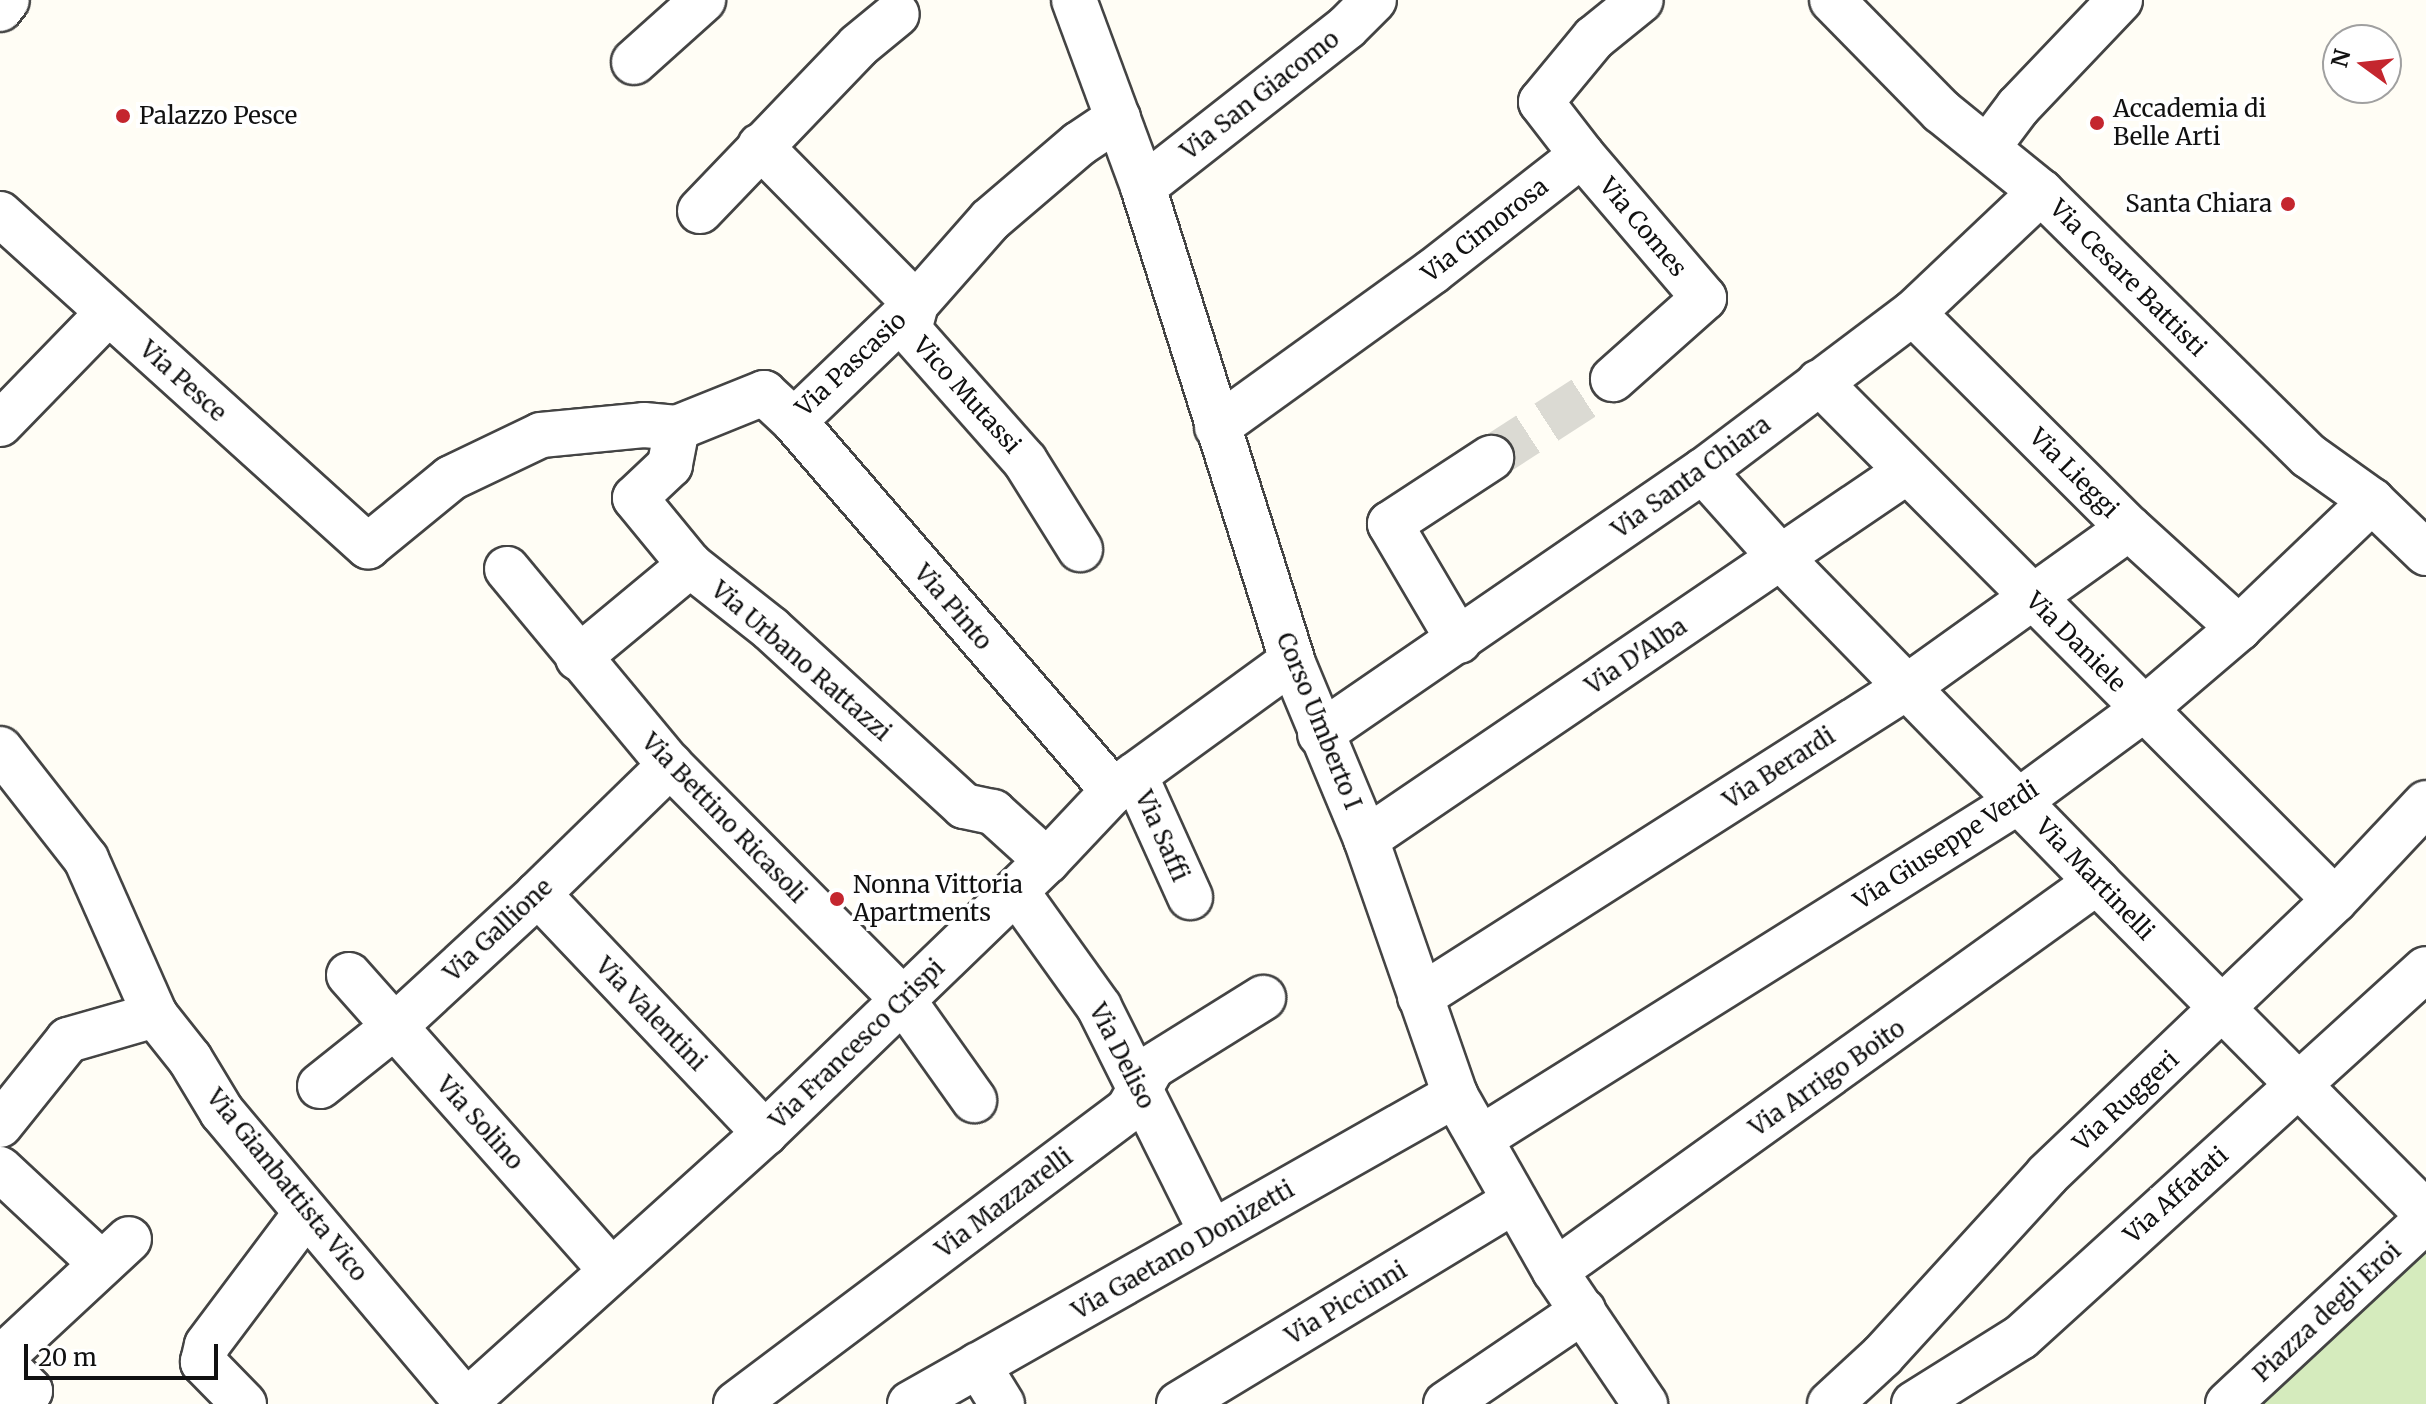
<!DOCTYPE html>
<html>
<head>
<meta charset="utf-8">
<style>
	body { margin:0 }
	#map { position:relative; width:2426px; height:1404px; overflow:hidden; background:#fffdf5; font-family:Merriweather,serif }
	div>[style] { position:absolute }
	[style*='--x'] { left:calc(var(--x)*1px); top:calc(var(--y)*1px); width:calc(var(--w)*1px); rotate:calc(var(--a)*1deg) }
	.green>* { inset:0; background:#d5ebbd }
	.minor-tunnel>* { height:44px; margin-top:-22px; transform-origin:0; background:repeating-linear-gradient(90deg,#dbdad3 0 44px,transparent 0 66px) }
	.roads { filter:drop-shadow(2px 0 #444) drop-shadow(-2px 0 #444) drop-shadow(0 2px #444) drop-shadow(0 -2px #444) }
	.minor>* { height:44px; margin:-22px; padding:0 22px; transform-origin:22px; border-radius:22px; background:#fff }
	.dots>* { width:22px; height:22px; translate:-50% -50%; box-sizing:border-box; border:4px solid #fff; border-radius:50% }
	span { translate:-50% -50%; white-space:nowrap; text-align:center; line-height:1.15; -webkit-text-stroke:8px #fff; paint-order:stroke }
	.street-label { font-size:24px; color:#111 }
	.poi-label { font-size:24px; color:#111 }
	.left { translate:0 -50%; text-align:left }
	.right { translate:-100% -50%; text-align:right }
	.north { position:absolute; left:2322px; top:24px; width:80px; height:80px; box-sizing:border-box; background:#fff; border:2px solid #a0a0a0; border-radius:50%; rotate:285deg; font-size:22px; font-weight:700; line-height:32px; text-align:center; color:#111 }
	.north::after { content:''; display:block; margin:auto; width:28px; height:36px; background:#c4262e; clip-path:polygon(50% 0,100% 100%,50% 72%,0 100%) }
	.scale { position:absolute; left:24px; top:1344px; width:194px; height:36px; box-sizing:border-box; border:4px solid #111; border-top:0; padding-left:10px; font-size:24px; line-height:28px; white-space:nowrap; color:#111; -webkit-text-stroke:6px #fff; paint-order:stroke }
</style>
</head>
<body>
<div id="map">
	<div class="green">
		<i style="clip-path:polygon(2426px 1243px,2426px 1404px,2253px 1404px)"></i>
	</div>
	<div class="minor-tunnel">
		<i style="--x:1491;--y:458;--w:145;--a:-32.9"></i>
	</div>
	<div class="roads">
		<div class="minor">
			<i style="--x:1074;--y:0;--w:199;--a:69.7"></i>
			<i style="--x:1143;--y:187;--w:497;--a:72.5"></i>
			<i style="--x:1292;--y:661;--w:193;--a:67.4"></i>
			<i style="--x:1366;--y:839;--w:271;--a:70.8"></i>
			<i style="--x:1455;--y:1095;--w:202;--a:60.4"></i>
			<i style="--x:1555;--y:1271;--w:161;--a:55.9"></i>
			<i style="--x:1832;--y:0;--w:156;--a:45.5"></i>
			<i style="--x:1941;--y:111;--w:129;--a:39"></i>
			<i style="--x:2041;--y:192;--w:376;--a:44.6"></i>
			<i style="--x:2309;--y:456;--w:77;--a:35.5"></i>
			<i style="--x:2372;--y:501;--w:75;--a:43.9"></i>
			<i style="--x:0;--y:9;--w:11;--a:-52"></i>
			<i style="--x:634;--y:62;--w:93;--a:-41.9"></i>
			<i style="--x:760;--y:146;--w:222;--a:45.4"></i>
			<i style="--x:916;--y:304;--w:27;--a:105"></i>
			<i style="--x:909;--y:330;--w:175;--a:48.5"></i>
			<i style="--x:1025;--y:461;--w:104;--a:58"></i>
			<i style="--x:1988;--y:147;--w:50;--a:-53.1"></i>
			<i style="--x:2018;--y:107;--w:148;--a:-46.4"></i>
			<i style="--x:1582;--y:155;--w:188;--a:49.5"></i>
			<i style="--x:1704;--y:298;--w:122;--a:138.3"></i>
			<i style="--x:1143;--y:187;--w:259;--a:-38.1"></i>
			<i style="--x:1347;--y:27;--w:38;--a:-45"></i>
			<i style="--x:700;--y:211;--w:228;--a:-46.2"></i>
			<i style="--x:858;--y:46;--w:50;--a:-39.4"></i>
			<i style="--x:0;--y:214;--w:496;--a:42.1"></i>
			<i style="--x:368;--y:546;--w:107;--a:-39.3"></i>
			<i style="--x:451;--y:478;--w:100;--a:-25.5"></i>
			<i style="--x:541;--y:435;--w:103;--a:-5.5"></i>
			<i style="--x:644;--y:425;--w:33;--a:5"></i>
			<i style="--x:677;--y:428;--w:94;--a:-21.9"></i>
			<i style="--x:764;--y:393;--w:41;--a:43"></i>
			<i style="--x:794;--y:421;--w:169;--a:-43.8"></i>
			<i style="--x:916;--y:304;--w:112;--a:-48.6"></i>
			<i style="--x:990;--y:220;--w:117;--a:-40.5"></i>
			<i style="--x:1079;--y:144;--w:47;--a:-33.7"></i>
			<i style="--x:1913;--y:313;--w:305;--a:44.9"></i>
			<i style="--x:2129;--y:528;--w:149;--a:42.3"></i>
			<i style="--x:1819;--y:382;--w:731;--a:45.11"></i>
			<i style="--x:794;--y:421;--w:489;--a:49.2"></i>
			<i style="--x:0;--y:424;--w:155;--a:-45.8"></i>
			<i style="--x:1217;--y:427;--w:265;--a:-35.8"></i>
			<i style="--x:1432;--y:272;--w:190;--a:-38"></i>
			<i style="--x:1582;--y:155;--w:67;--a:-127.7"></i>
			<i style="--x:1541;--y:102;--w:83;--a:-50.4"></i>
			<i style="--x:1594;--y:38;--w:60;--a:-39"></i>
			<i style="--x:677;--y:428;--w:38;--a:101"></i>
			<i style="--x:670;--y:465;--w:48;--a:136.7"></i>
			<i style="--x:635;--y:498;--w:87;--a:50.6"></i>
			<i style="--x:690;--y:565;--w:103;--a:38.3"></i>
			<i style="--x:771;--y:629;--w:262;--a:42.5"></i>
			<i style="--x:964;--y:806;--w:30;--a:12"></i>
			<i style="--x:993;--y:812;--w:73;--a:42.2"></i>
			<i style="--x:1703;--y:471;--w:117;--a:48.1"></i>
			<i style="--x:1781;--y:558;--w:453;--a:45.7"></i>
			<i style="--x:2097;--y:882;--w:467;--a:45.2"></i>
			<i style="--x:507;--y:569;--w:255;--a:50.3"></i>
			<i style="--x:670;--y:765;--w:331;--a:45.2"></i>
			<i style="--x:903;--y:1000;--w:123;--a:54.6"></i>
			<i style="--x:1459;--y:641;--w:136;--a:-120.5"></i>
			<i style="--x:1390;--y:524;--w:121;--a:-33.2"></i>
			<i style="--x:578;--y:658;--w:146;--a:-39.7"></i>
			<i style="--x:1320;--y:734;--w:465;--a:-34.5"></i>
			<i style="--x:1703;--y:471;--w:263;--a:-37"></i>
			<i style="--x:1913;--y:313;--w:176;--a:-43.4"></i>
			<i style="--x:0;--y:749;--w:140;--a:52"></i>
			<i style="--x:86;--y:859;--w:171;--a:66.1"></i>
			<i style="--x:155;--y:1015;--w:56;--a:51.5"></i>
			<i style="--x:190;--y:1059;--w:62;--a:58.9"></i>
			<i style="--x:222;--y:1112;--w:382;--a:49.9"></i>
			<i style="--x:1135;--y:775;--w:134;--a:65.7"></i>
			<i style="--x:1366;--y:839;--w:653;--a:-34.2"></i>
			<i style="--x:1016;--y:891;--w:143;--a:54.4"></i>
			<i style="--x:1099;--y:1007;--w:251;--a:63.5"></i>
			<i style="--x:538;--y:894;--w:330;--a:46.5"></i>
			<i style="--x:349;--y:975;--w:395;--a:48.4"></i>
			<i style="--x:1420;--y:997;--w:577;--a:-32.48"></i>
			<i style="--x:1907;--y:687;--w:273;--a:-35.6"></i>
			<i style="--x:320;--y:1086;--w:95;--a:-38.6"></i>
			<i style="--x:394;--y:1027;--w:196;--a:-42.7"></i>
			<i style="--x:538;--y:894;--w:185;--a:-44.3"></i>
			<i style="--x:0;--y:1125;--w:109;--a:-51.3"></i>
			<i style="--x:68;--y:1040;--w:91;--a:-16"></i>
			<i style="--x:1481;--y:1138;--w:635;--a:-32.06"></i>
			<i style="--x:2019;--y:801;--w:154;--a:-36.3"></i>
			<i style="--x:2143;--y:710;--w:126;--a:-40.5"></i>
			<i style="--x:2239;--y:628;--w:184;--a:-43.7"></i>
			<i style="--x:0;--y:1169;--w:139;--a:43"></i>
			<i style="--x:1555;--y:1271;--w:667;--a:-35.67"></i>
			<i style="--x:0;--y:1359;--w:176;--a:-42.9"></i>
			<i style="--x:0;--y:1360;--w:43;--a:45.9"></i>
			<i style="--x:30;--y:1391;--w:18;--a:135"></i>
			<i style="--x:978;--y:1365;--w:46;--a:58.4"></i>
			<i style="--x:244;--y:1404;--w:59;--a:-134.3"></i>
			<i style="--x:203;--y:1362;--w:17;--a:-77"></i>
			<i style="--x:207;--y:1345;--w:165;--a:-53.1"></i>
			<i style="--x:464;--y:1404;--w:405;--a:-42"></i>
			<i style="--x:765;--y:1133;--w:392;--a:-44"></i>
			<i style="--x:1047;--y:861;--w:96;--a:-46.7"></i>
			<i style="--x:1113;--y:791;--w:221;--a:-36"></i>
			<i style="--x:736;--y:1404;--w:490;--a:-36.9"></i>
			<i style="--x:1128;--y:1110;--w:49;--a:-60.8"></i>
			<i style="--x:1152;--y:1067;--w:131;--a:-31.9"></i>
			<i style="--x:910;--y:1404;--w:627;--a:-29.55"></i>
			<i style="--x:1179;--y:1404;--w:390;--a:-31.2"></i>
			<i style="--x:1446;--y:1404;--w:166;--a:-34.2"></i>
			<i style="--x:1830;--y:1404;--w:71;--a:-42.7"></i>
			<i style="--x:1882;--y:1356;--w:245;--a:-47.6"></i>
			<i style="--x:2047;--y:1175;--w:398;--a:-43.7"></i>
			<i style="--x:2335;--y:900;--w:133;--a:-46.8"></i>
			<i style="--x:1914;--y:1404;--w:126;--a:-32.1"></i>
			<i style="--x:2021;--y:1337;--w:547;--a:-42.26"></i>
			<i style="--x:2228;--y:1404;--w:270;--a:-42.9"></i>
		</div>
	</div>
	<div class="dots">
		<i style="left:123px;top:116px;background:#c4262e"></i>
		<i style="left:2097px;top:123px;background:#c4262e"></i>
		<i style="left:2288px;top:204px;background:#c4262e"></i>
		<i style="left:837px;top:899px;background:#c4262e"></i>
	</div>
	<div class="street-label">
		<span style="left:1260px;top:95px;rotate:-38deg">Via San Giacomo</span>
		<span style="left:1643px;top:227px;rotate:50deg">Via Comes</span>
		<span style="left:1485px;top:230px;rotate:-38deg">Via Cimorosa</span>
		<span style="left:2128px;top:278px;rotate:45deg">Via Cesare Battisti</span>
		<span style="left:851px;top:364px;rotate:-43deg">Via Pascasio</span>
		<span style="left:183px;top:381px;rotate:42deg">Via Pesce</span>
		<span style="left:967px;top:395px;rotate:48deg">Vico Mutassi</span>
		<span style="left:2074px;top:473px;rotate:45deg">Via Lieggi</span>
		<span style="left:1691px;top:477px;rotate:-36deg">Via Santa Chiara</span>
		<span style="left:953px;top:607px;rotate:49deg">Via Pinto</span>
		<span style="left:2076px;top:642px;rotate:45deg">Via Daniele</span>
		<span style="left:1636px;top:656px;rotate:-34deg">Via D'Alba</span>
		<span style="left:801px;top:661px;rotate:41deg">Via Urbano Rattazzi</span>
		<span style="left:1319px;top:721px;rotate:68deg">Corso Umberto I</span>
		<span style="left:1779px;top:768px;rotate:-33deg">Via Berardi</span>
		<span style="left:724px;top:818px;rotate:46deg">Via Bettino Ricasoli</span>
		<span style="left:1162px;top:836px;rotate:66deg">Via Saffi</span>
		<span style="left:1946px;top:845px;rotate:-33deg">Via Giuseppe Verdi</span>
		<span style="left:2095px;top:879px;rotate:46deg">Via Martinelli</span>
		<span style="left:498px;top:930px;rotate:-43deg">Via Gallione</span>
		<span style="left:651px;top:1014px;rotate:46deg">Via Valentini</span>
		<span style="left:857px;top:1044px;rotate:-44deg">Via Francesco Crispi</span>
		<span style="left:1122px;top:1056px;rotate:63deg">Via Deliso</span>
		<span style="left:1827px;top:1078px;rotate:-35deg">Via Arrigo Boito</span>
		<span style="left:2126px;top:1101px;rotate:-43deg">Via Ruggeri</span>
		<span style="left:480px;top:1123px;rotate:48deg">Via Solino</span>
		<span style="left:287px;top:1185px;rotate:51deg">Via Gianbattista Vico</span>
		<span style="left:2176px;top:1195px;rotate:-42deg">Via Affatati</span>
		<span style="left:1004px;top:1203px;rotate:-37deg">Via Mazzarelli</span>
		<span style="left:1183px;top:1250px;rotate:-30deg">Via Gaetano Donizetti</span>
		<span style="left:1346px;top:1303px;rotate:-31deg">Via Piccinni</span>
		<span style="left:2327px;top:1312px;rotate:-43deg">Piazza degli Eroi</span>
	</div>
	<div class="poi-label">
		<span class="left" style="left:2113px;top:123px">Accademia di<br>Belle Arti</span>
		<span class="left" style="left:139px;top:116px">Palazzo Pesce</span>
		<span class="right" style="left:2272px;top:204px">Santa Chiara</span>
		<span class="left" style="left:853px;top:899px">Nonna Vittoria<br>Apartments</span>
	</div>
	<div class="north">N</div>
	<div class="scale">20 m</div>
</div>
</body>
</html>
